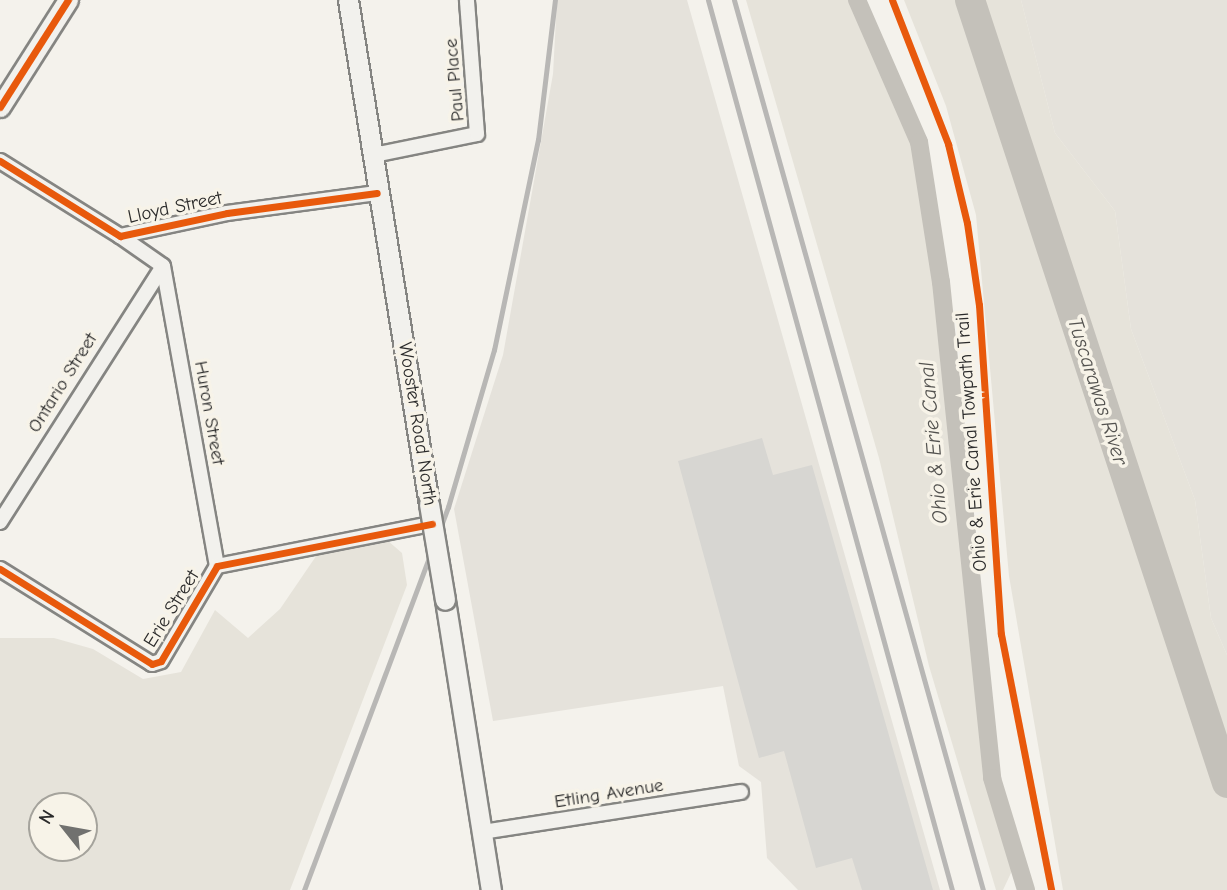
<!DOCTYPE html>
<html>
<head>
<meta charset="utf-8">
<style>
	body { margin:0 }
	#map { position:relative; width:1227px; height:890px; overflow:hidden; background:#f4f2ec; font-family:"Comic Neue",sans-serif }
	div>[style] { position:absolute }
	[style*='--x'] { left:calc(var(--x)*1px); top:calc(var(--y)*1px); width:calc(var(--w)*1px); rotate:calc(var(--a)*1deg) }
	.built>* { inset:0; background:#e5e2db }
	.green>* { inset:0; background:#e6e3da }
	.canal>* { height:18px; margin:-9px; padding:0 9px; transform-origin:9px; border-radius:9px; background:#c4c1ba }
	.river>* { height:30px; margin:-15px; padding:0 15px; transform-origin:15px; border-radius:15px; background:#c4c1ba }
	.building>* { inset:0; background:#d7d6d2 }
	.roads { filter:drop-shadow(2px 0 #858582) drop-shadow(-2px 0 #858582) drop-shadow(0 2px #858582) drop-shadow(0 -2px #858582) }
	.street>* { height:14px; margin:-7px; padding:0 7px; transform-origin:7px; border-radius:7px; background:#f2f1ed }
	.secondary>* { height:19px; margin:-9.5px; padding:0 9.5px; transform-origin:9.5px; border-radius:9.5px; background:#f2f1ed }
	.rail>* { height:5px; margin:-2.5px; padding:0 2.5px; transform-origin:2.5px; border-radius:2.5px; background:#b8b7b5 }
	.bridges { filter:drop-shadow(2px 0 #858582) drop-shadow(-2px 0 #858582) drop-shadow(0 2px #858582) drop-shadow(0 -2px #858582) }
	.secondary-bridge>* { height:19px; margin:-9.5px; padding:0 9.5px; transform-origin:9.5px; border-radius:9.5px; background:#f2f1ed }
	.cycleway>* { height:7px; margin:-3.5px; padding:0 3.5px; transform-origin:3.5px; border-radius:3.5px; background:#e8590c }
	span { translate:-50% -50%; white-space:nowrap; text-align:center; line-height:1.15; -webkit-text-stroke:7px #f7f3e8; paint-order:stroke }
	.street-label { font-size:19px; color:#2b2b2b }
	.water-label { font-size:21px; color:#53524f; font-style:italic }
	.north { position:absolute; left:28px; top:792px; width:70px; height:70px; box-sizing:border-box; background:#f7f3e8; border:2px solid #a5a39c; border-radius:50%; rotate:301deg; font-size:19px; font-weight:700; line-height:28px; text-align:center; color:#2b2b2b }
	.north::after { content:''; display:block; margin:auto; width:24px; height:32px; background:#71716f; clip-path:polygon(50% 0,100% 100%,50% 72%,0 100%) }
</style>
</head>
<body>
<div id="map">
	<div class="built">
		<i style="clip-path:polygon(557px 0,687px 0,940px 890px,798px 890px,767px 858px,761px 782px,739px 766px,723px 686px,493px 721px,454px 509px,503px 355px,553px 74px)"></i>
		<i style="clip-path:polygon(1021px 0,1227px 0,1227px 655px,1211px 618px,1195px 500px,1131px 329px,1115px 211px,1055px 133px)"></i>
	</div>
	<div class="green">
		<i style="clip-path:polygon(746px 0,857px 0,919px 142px,992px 778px,1017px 860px,1003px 890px,996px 890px,929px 666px,879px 458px)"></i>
		<i style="clip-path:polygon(904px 0,1021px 0,1055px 133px,1115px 211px,1131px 329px,1195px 500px,1211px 618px,1227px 655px,1227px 890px,1063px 890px,1009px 576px,976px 215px,946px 106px)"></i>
		<i style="clip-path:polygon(evenodd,380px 534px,402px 553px,407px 585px,290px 890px,0 890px,0 638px,54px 638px,93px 649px,143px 679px,181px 672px,215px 610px,248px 638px,280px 609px,325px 543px,380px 534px,42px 806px,84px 806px,84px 848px,42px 848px,42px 806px)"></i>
	</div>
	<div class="canal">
		<i style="--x:857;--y:0;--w:155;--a:66.4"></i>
		<i style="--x:919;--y:142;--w:142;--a:81.1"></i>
		<i style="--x:941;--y:282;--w:499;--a:84.1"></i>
		<i style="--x:992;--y:778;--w:117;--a:73.1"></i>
	</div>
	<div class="river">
		<i style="--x:970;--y:0;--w:824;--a:71.83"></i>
	</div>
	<div class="building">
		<i style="clip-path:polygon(762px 438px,773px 475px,812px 465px,933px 890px,862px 890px,852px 858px,816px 868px,784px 751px,759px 758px,678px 461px)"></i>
	</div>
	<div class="roads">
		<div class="street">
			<i style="--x:374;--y:155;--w:105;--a:-11.5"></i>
			<i style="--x:477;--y:134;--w:134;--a:-94.3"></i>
			<i style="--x:0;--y:161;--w:142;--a:32"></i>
			<i style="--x:120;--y:236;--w:109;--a:-12.1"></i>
			<i style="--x:227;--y:213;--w:151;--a:-7.6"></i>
			<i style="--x:120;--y:236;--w:52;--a:34.9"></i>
			<i style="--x:163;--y:266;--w:305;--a:79.8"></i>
			<i style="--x:0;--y:522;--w:303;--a:-57.5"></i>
			<i style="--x:0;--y:569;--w:179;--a:32"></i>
			<i style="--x:152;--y:664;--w:9;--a:-18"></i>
			<i style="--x:161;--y:661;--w:110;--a:-59.5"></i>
			<i style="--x:217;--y:566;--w:219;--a:-11.1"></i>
			<i style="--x:482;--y:832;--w:262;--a:-8.8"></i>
		</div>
		<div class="secondary">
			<i style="--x:348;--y:0;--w:510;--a:80.87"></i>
			<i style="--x:0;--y:107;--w:127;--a:-57.6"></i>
			<i style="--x:445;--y:600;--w:294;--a:81"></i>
		</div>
	</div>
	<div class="rail">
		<i style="--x:708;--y:0;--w:923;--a:74.67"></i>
		<i style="--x:734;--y:0;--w:924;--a:74.37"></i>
		<i style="--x:304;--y:890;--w:409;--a:-69.4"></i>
		<i style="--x:448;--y:507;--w:164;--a:-73.7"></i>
		<i style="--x:494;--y:350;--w:215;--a:-78.2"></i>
		<i style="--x:538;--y:140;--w:141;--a:-83.1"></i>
	</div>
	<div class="bridges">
		<div class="secondary-bridge">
			<i style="--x:429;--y:504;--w:97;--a:80.5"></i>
		</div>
	</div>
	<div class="cycleway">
		<i style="--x:892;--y:0;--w:155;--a:68.7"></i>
		<i style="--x:948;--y:144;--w:81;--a:76.5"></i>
		<i style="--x:967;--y:223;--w:83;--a:81.7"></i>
		<i style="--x:979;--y:305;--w:330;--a:86.2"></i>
		<i style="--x:1001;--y:634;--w:261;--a:78.9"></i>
		<i style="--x:0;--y:107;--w:127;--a:-57.6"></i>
		<i style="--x:0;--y:161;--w:142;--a:32"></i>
		<i style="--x:120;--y:236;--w:109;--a:-12.1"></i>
		<i style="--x:227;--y:213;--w:151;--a:-7.6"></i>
		<i style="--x:0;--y:569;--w:179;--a:32"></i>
		<i style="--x:152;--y:664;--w:9;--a:-18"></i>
		<i style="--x:161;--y:661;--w:110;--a:-59.5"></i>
		<i style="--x:217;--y:566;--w:219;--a:-11.1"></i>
	</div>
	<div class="street-label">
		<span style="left:455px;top:80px;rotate:-95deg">Paul Place</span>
		<span style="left:175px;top:208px;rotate:-12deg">Lloyd Street</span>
		<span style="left:63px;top:383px;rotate:-58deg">Ontario Street</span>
		<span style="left:209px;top:413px;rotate:80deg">Huron Street</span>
		<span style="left:417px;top:424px;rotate:81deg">Wooster Road North</span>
		<span style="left:972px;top:442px;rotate:-94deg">Ohio &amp; Erie Canal Towpath Trail</span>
		<span style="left:172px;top:609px;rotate:-58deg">Erie Street</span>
		<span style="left:609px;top:794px;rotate:-9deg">Etling Avenue</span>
	</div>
	<div class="water-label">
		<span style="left:1098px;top:391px;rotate:72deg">Tuscarawas River</span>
		<span style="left:933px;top:443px;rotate:-95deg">Ohio &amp; Erie Canal</span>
	</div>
	<div class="north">N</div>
</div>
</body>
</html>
